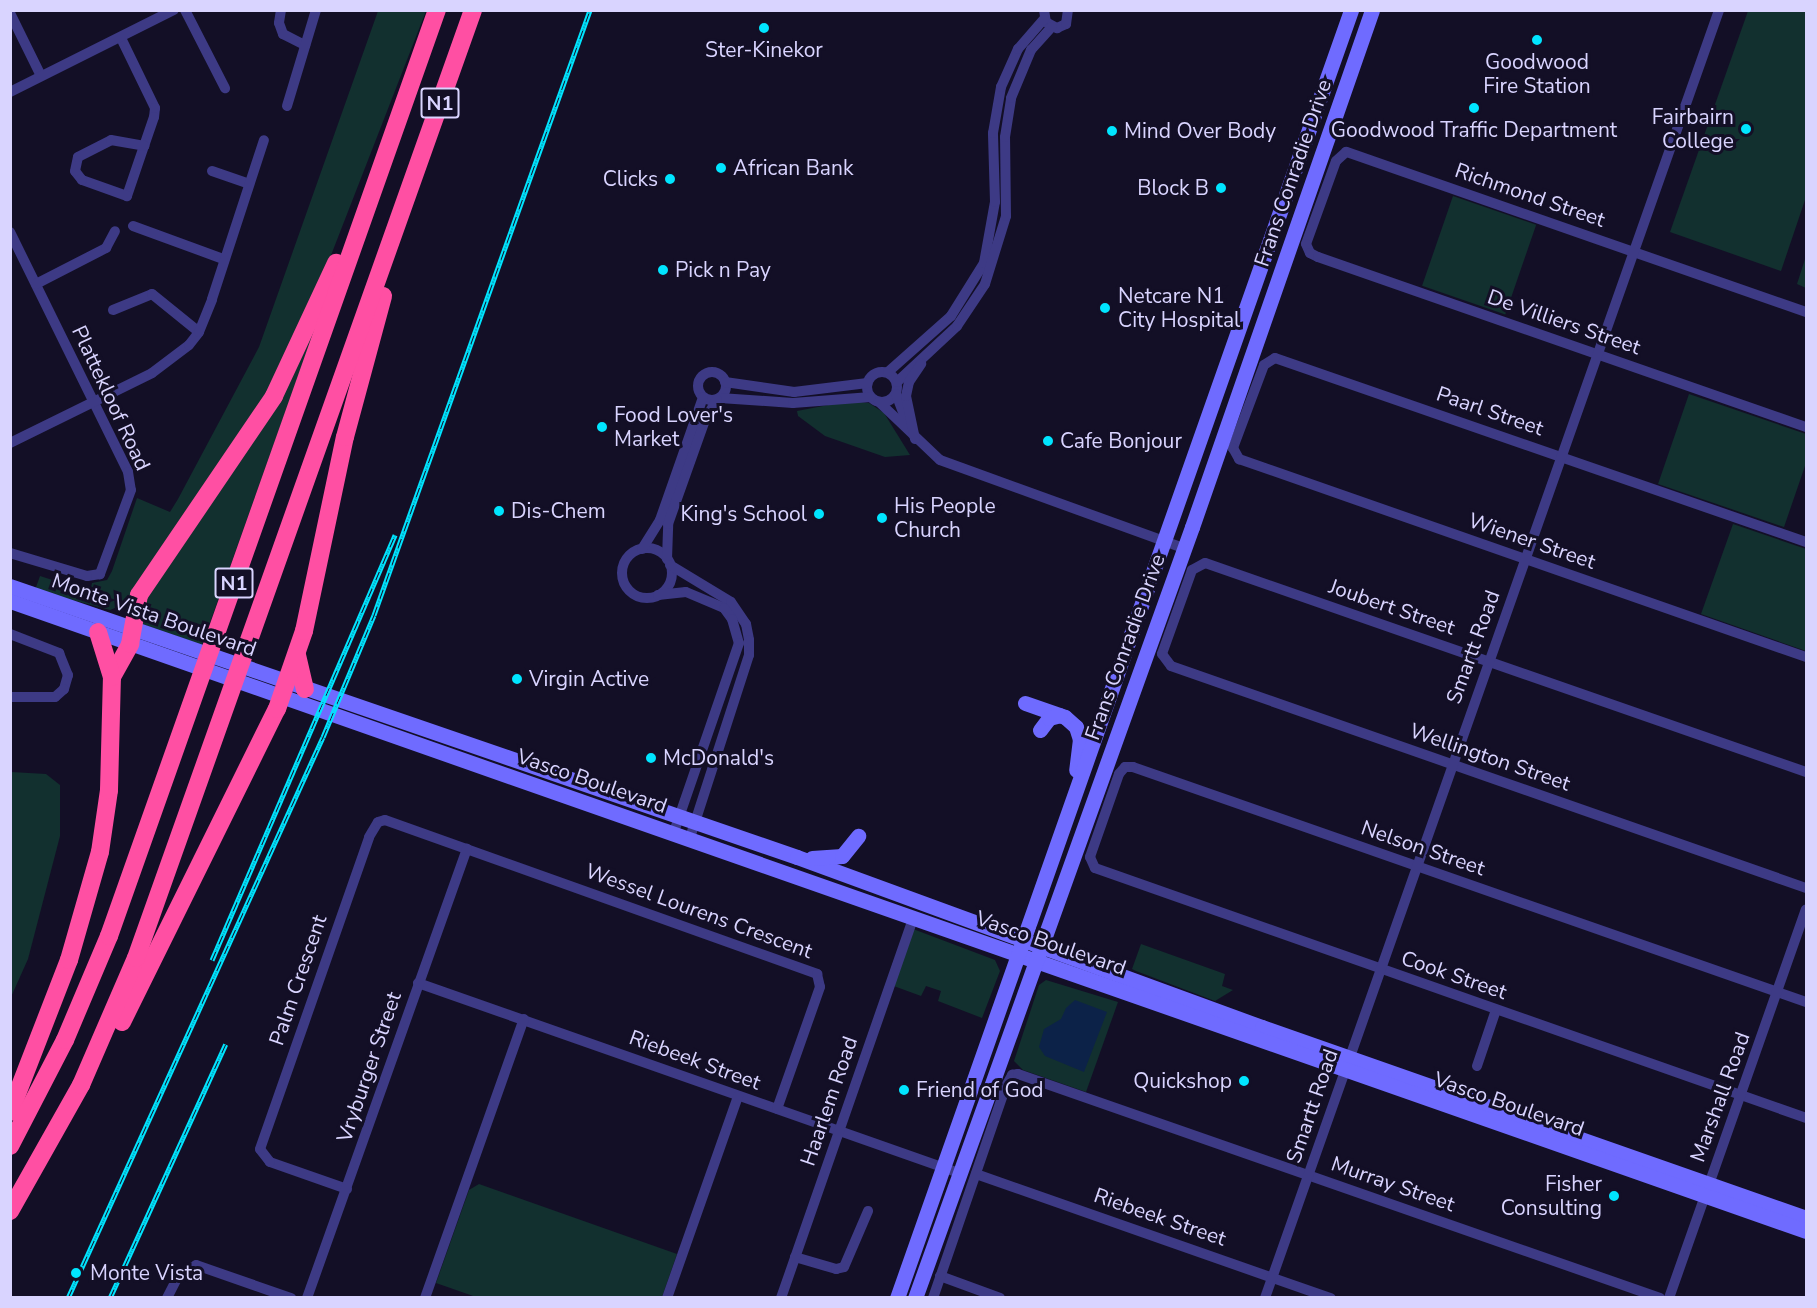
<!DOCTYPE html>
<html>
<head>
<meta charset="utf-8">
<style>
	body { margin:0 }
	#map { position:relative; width:1817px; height:1308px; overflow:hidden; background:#130f26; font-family:"Nunito Sans",sans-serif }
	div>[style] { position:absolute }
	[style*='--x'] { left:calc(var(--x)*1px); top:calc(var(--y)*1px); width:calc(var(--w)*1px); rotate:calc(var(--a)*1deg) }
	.green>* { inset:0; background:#12302f; transform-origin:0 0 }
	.water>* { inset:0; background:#0c2248 }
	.street>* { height:10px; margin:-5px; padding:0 5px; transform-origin:5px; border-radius:5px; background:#3d3a85 }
	.street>.ring { margin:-5px; padding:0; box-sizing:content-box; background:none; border:10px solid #3d3a85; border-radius:50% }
	.secondary>* { height:15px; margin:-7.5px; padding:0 7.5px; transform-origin:7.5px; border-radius:7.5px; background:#6f6bff }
	.highway>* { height:18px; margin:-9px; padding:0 9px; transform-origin:9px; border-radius:9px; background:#ff4fa3 }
	.rail>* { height:5px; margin-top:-2.5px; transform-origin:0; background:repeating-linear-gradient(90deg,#130f26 0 9px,#00e5ff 0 18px); box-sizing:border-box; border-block:2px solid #00e5ff }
	.dots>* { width:16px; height:16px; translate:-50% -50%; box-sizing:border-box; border:3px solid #130f26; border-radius:50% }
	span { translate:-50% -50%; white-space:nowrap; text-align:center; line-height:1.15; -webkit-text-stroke:6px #130f26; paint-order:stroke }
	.shield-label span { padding:2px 4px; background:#130f26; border:2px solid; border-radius:4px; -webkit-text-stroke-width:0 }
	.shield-label { font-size:20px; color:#d9d4ff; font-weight:700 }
	.poi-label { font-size:21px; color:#d9d4ff }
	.right { translate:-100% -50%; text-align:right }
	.left { translate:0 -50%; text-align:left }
	.street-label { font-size:21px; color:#d9d4ff }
	.frame { position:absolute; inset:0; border:12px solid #d9d4ff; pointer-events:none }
</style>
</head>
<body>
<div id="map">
	<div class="green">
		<i style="clip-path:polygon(378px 11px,426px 11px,314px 299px,278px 378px,127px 603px,110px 610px,35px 590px,40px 576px,90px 592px,92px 583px,107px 580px,112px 571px,137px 498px,170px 512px,178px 499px,259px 347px)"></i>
		<i style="clip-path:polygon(1748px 11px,1806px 11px,1806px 197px,1781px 271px,1670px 232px)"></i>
		<i style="left:1453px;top:196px;width:88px;height:95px;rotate:19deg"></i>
		<i style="clip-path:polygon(1806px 256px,1806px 288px,1797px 284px)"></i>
		<i style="clip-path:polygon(325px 301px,202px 645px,140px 623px,141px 605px)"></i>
		<i style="clip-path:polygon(1689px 394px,1806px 434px,1806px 463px,1784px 527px,1658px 484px)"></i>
		<i style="clip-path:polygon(849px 401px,869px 403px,884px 413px,910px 455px,885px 457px,825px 436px,798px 416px,797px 411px)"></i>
		<i style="clip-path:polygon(1733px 524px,1806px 549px,1806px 651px,1701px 614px)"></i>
		<i style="clip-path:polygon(11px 772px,46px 774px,60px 785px,60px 836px,28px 959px,11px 997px)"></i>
		<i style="clip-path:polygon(913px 929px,995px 960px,1000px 971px,982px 1018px,938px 1001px,941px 991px,926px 986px,921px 996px,891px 985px)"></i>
		<i style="clip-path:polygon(1141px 944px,1225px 974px,1222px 986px,1233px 990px,1215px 1001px,1136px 971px,1132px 969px)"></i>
		<i style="clip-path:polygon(1046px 980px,1118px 1002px,1086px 1092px,1023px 1070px,1014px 1061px,1039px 985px)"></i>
		<i style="clip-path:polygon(479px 1184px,677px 1254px,662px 1297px,476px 1297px,436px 1283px,469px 1190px)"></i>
	</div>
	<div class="water">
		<i style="clip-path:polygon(1075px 1000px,1107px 1012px,1084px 1072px,1045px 1056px,1039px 1047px,1044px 1029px,1061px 1019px,1066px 1008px)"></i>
	</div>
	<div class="street">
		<i style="--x:185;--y:10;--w:88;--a:62.9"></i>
		<i style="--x:281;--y:10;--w:13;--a:99"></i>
		<i style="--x:279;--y:23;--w:12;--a:70"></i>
		<i style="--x:283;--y:34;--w:25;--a:27"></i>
		<i style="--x:1044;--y:10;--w:12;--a:81"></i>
		<i style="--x:1046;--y:22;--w:13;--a:29"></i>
		<i style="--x:1057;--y:28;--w:10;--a:-24"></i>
		<i style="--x:1066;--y:24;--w:14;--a:-82"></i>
		<i style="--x:10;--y:13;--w:70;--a:63.8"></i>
		<i style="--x:121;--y:38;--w:78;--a:64.1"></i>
		<i style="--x:155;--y:108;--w:9;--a:96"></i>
		<i style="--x:154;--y:117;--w:31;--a:109"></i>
		<i style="--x:144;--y:146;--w:53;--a:108.8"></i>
		<i style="--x:127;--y:196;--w:48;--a:-160.4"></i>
		<i style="--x:82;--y:180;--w:11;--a:-128"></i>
		<i style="--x:75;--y:171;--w:14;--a:-78"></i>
		<i style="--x:78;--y:157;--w:37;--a:-27"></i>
		<i style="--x:111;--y:140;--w:34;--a:10"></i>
		<i style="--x:10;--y:92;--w:183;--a:-26.6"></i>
		<i style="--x:287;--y:106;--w:100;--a:-73.2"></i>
		<i style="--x:212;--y:171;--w:39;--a:19"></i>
		<i style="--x:133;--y:226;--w:96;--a:20.1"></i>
		<i style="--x:10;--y:232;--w:267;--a:63.8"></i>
		<i style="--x:128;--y:472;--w:18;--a:81"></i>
		<i style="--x:131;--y:490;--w:90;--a:110.3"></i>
		<i style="--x:100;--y:574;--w:13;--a:171"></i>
		<i style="--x:87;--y:576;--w:80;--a:-163.4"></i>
		<i style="--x:36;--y:284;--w:79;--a:-27.2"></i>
		<i style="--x:106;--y:248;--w:19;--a:-62"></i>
		<i style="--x:113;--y:310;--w:42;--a:-22.3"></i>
		<i style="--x:152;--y:294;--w:60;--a:39"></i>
		<i style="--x:1806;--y:312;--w:487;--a:-160.8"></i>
		<i style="--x:1346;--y:152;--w:13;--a:138"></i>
		<i style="--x:1336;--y:161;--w:88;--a:109.9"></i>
		<i style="--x:1306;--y:244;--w:10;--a:66"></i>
		<i style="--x:1310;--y:253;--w:9;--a:27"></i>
		<i style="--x:1318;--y:257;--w:517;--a:19.21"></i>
		<i class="ring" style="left:867px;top:372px;width:20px;height:20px"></i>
		<i style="--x:888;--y:372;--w:84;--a:-41.6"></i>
		<i style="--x:951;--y:316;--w:62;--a:-58.1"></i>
		<i style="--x:984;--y:263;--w:62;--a:-79.8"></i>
		<i style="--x:995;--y:202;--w:69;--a:-91.7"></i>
		<i style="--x:993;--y:133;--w:47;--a:-80.1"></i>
		<i style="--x:1001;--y:87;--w:42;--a:-65.9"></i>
		<i style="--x:1018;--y:49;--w:40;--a:-49"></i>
		<i class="ring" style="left:698px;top:372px;width:18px;height:18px"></i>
		<i style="--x:725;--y:382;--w:70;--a:8.2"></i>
		<i style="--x:794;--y:392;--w:74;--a:-7"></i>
		<i style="--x:897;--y:382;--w:82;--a:-43"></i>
		<i style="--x:957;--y:326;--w:50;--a:-56.3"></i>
		<i style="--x:985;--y:284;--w:71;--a:-72.8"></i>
		<i style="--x:1006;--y:216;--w:79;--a:-90.7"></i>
		<i style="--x:1005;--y:137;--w:39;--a:-81"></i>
		<i style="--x:1011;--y:98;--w:52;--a:-67.4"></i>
		<i style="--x:1031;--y:50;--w:31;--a:-48"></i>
		<i style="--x:896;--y:394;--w:31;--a:69"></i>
		<i style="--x:720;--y:398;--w:73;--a:3.9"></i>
		<i style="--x:793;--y:403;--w:78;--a:-4.4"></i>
		<i style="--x:879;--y:402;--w:84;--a:43.6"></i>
		<i style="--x:940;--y:460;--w:258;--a:19.9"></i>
		<i style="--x:915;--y:439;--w:44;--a:-101.8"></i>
		<i style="--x:906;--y:396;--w:14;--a:-78"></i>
		<i style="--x:909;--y:382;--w:22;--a:-56"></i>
		<i style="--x:10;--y:443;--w:158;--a:-26.2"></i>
		<i style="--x:152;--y:373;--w:46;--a:-37.1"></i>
		<i style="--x:189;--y:345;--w:16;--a:-52"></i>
		<i style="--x:199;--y:332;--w:35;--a:-68"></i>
		<i style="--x:212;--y:299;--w:167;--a:-71.9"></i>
		<i style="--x:1806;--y:542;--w:562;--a:-160.89"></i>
		<i style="--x:1275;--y:358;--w:13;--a:148"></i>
		<i style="--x:1264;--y:365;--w:89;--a:110.5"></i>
		<i style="--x:1233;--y:448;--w:13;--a:61"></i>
		<i style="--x:1239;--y:459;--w:601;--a:19.25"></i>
		<i class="ring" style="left:622px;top:548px;width:40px;height:40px"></i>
		<i style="--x:642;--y:549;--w:34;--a:-58"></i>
		<i style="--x:660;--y:520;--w:130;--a:-70.7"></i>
		<i style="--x:667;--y:559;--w:35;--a:-88"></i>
		<i style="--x:668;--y:524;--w:110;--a:-70.4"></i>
		<i style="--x:705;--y:420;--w:24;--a:-60"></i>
		<i style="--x:670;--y:565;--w:71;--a:31.2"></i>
		<i style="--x:731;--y:602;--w:27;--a:56"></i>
		<i style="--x:746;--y:624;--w:16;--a:79"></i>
		<i style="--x:749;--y:640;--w:15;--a:90"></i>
		<i style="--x:749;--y:655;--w:192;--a:107.9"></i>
		<i style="--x:658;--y:595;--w:28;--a:-6"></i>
		<i style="--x:686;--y:592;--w:41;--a:22.8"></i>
		<i style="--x:724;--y:608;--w:14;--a:54"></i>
		<i style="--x:732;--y:619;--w:25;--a:74"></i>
		<i style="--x:739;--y:643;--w:200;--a:109"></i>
		<i style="--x:10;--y:634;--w:53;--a:21.2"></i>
		<i style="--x:59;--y:653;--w:24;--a:68"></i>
		<i style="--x:68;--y:675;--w:15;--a:106"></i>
		<i style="--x:64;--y:689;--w:12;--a:138"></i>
		<i style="--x:55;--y:697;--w:45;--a:180"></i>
		<i style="--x:1806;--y:772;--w:636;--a:-160.82"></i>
		<i style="--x:1205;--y:563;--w:15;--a:152"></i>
		<i style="--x:1192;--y:570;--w:89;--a:109.7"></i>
		<i style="--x:1162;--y:654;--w:15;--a:53"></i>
		<i style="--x:1171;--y:666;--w:673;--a:19.27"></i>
		<i style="--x:418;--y:983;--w:573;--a:19.35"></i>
		<i style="--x:1806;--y:1002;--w:713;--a:-160.75"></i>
		<i style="--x:1133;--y:767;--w:8;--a:180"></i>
		<i style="--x:1125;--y:767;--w:9;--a:131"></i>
		<i style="--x:1119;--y:774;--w:88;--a:109.3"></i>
		<i style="--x:1090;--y:857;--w:12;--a:66"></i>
		<i style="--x:1095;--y:868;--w:754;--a:19.37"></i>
		<i style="--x:1477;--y:1066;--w:59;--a:-71.3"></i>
		<i style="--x:976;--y:1174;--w:376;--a:19.3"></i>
		<i style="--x:347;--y:1189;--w:82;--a:-160.7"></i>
		<i style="--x:270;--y:1162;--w:16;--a:-128"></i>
		<i style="--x:260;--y:1149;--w:330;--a:-70.7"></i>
		<i style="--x:369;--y:837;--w:17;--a:-59"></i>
		<i style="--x:378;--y:822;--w:7;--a:-16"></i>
		<i style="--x:385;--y:820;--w:459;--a:19.6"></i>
		<i style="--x:817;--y:974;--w:13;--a:77"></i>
		<i style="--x:820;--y:987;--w:129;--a:109.4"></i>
		<i style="--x:795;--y:1257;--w:43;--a:16.3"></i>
		<i style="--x:836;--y:1269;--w:8;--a:-14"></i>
		<i style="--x:844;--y:1267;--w:61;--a:-66.8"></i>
		<i style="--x:940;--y:1276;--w:64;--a:20.1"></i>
		<i style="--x:167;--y:1298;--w:25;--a:-63"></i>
		<i style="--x:178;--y:1276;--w:21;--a:-31"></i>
		<i style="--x:196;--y:1265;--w:101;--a:19.2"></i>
		<i style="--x:307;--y:1298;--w:477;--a:-70.4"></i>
		<i style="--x:425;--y:1298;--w:296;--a:-70.5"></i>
		<i style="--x:667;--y:1298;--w:214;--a:-70.6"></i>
		<i style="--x:781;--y:1298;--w:404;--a:-70.8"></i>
		<i style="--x:933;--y:1298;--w:224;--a:-71"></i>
		<i style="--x:1006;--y:1086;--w:13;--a:-61"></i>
		<i style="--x:1012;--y:1075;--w:6;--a:-9"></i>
		<i style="--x:1018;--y:1074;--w:680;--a:19.23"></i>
		<i style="--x:1265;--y:1298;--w:1366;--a:-70.58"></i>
		<i style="--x:1669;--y:1298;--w:412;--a:-70.6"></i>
	</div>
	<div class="secondary">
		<i style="--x:10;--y:586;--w:832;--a:19"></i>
		<i style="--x:797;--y:857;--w:495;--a:20.1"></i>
		<i style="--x:1262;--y:1027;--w:577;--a:19.35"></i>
		<i style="--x:10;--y:601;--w:1903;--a:19.33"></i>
		<i style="--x:1025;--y:703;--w:42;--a:19.3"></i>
		<i style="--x:1065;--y:717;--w:15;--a:42"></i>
		<i style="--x:1076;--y:727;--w:13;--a:72"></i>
		<i style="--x:1080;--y:739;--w:31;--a:97"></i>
		<i style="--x:1040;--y:730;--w:15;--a:-53"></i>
		<i style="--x:1049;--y:718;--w:11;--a:-15"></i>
		<i style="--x:812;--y:858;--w:30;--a:-4"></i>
		<i style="--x:842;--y:856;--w:26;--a:-51"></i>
		<i style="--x:897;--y:1298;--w:1366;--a:-70.58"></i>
		<i style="--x:915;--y:1298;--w:819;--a:-70.24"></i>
		<i style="--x:1192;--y:527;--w:547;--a:-70.8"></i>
	</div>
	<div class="highway">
		<i style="--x:297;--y:655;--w:35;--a:77"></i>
		<i style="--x:112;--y:677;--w:38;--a:-61"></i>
		<i style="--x:130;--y:644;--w:50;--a:-79.6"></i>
		<i style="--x:139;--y:595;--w:240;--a:-55.8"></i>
		<i style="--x:274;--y:396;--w:147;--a:-65"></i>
		<i style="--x:122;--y:1022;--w:349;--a:-63.7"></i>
		<i style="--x:277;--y:709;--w:83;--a:-70.9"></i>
		<i style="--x:304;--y:631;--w:198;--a:-78.1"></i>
		<i style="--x:345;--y:437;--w:146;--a:-74.9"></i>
		<i style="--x:10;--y:1112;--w:163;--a:-68.8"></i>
		<i style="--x:69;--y:960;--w:112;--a:-74"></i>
		<i style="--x:100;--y:852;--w:63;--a:-81.7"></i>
		<i style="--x:109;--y:790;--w:113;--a:-88.5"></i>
		<i style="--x:112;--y:677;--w:47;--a:-107.3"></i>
		<i style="--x:10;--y:1146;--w:119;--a:-62.6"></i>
		<i style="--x:65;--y:1040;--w:113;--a:-67.1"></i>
		<i style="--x:109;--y:936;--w:982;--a:-70.5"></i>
		<i style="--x:10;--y:1211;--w:145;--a:-60.6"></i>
		<i style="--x:81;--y:1085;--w:138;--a:-66.6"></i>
		<i style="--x:136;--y:958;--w:1006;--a:-70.43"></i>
	</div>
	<div class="rail">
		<i style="--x:212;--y:960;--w:463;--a:-66.7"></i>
		<i style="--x:68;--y:1298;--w:616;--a:-65.56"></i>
		<i style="--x:323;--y:737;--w:132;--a:-67.3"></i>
		<i style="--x:374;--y:615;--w:642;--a:-70.35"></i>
		<i style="--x:110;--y:1298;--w:279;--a:-65.5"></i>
	</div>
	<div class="dots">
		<i style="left:764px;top:28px;background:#00e5ff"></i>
		<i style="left:1537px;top:40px;background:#00e5ff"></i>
		<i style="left:1474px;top:108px;background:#00e5ff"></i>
		<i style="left:1746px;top:129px;background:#00e5ff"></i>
		<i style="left:1112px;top:131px;background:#00e5ff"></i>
		<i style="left:721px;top:168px;background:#00e5ff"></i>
		<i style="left:670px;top:179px;background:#00e5ff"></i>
		<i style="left:1221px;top:188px;background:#00e5ff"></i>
		<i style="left:663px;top:270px;background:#00e5ff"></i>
		<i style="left:1105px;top:308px;background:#00e5ff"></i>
		<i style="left:602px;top:427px;background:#00e5ff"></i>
		<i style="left:1048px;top:441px;background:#00e5ff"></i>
		<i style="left:499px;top:511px;background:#00e5ff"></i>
		<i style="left:819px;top:514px;background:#00e5ff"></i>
		<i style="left:882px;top:518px;background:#00e5ff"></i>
		<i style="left:517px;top:679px;background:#00e5ff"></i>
		<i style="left:651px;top:758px;background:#00e5ff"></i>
		<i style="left:1244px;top:1081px;background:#00e5ff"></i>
		<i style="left:904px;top:1090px;background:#00e5ff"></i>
		<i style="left:1614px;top:1196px;background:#00e5ff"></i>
		<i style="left:76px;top:1273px;background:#00e5ff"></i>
	</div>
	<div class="shield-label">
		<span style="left:440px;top:103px">N1</span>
		<span style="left:234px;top:583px">N1</span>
	</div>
	<div class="poi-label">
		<span style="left:764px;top:50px">Ster-Kinekor</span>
		<span style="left:1537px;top:74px">Goodwood<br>Fire Station</span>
		<span class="right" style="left:1734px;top:129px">Fairbairn<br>College</span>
		<span style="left:1474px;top:130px">Goodwood Traffic Department</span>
		<span class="left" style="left:1124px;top:131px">Mind Over Body</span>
		<span class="left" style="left:733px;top:168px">African Bank</span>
		<span class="right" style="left:658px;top:179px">Clicks</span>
		<span class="right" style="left:1209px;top:188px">Block B</span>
		<span class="left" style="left:675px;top:270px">Pick n Pay</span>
		<span class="left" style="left:1118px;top:308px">Netcare N1<br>City Hospital</span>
		<span class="left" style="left:614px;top:427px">Food Lover's<br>Market</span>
		<span class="left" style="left:1060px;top:441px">Cafe Bonjour</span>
		<span class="left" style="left:894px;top:518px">His People<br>Church</span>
		<span class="left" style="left:511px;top:511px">Dis-Chem</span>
		<span class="right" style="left:807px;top:514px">King's School</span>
		<span class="left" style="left:529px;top:679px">Virgin Active</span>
		<span class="left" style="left:663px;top:758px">McDonald's</span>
		<span class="right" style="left:1232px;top:1081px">Quickshop</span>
		<span class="left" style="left:916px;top:1090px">Friend of God</span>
		<span class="right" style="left:1602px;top:1196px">Fisher<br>Consulting</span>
		<span class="left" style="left:90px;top:1273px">Monte Vista</span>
	</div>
	<div class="street-label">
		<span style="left:1293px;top:173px;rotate:-71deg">Frans Conradie Drive</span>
		<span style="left:1530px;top:195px;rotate:19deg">Richmond Street</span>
		<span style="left:1564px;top:322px;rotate:19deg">De Villiers Street</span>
		<span style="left:111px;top:398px;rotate:65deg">Plattekloof Road</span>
		<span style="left:1490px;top:411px;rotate:19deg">Paarl Street</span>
		<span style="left:1532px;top:541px;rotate:19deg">Wiener Street</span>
		<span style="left:1392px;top:607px;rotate:19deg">Joubert Street</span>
		<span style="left:154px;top:615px;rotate:19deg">Monte Vista Boulevard</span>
		<span style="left:1125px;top:647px;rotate:-70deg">Frans Conradie Drive</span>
		<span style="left:1473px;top:647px;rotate:-70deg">Smartt Road</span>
		<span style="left:1490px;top:757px;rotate:19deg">Wellington Street</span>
		<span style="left:592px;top:781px;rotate:19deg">Vasco Boulevard</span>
		<span style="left:1423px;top:848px;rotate:19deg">Nelson Street</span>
		<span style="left:699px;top:911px;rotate:20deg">Wessel Lourens Crescent</span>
		<span style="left:1051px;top:943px;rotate:19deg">Vasco Boulevard</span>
		<span style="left:1454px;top:975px;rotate:19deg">Cook Street</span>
		<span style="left:298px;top:980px;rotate:-71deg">Palm Crescent</span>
		<span style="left:695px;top:1060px;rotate:20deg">Riebeek Street</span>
		<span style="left:369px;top:1067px;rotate:-71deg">Vryburger Street</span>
		<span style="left:1720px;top:1097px;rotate:-70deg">Marshall Road</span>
		<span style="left:829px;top:1101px;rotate:-71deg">Haarlem Road</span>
		<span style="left:1509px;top:1104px;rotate:19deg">Vasco Boulevard</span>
		<span style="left:1312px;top:1106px;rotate:-71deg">Smartt Road</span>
		<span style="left:1393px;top:1184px;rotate:19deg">Murray Street</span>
		<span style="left:1160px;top:1217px;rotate:19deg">Riebeek Street</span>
	</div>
	<div class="frame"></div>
</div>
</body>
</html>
